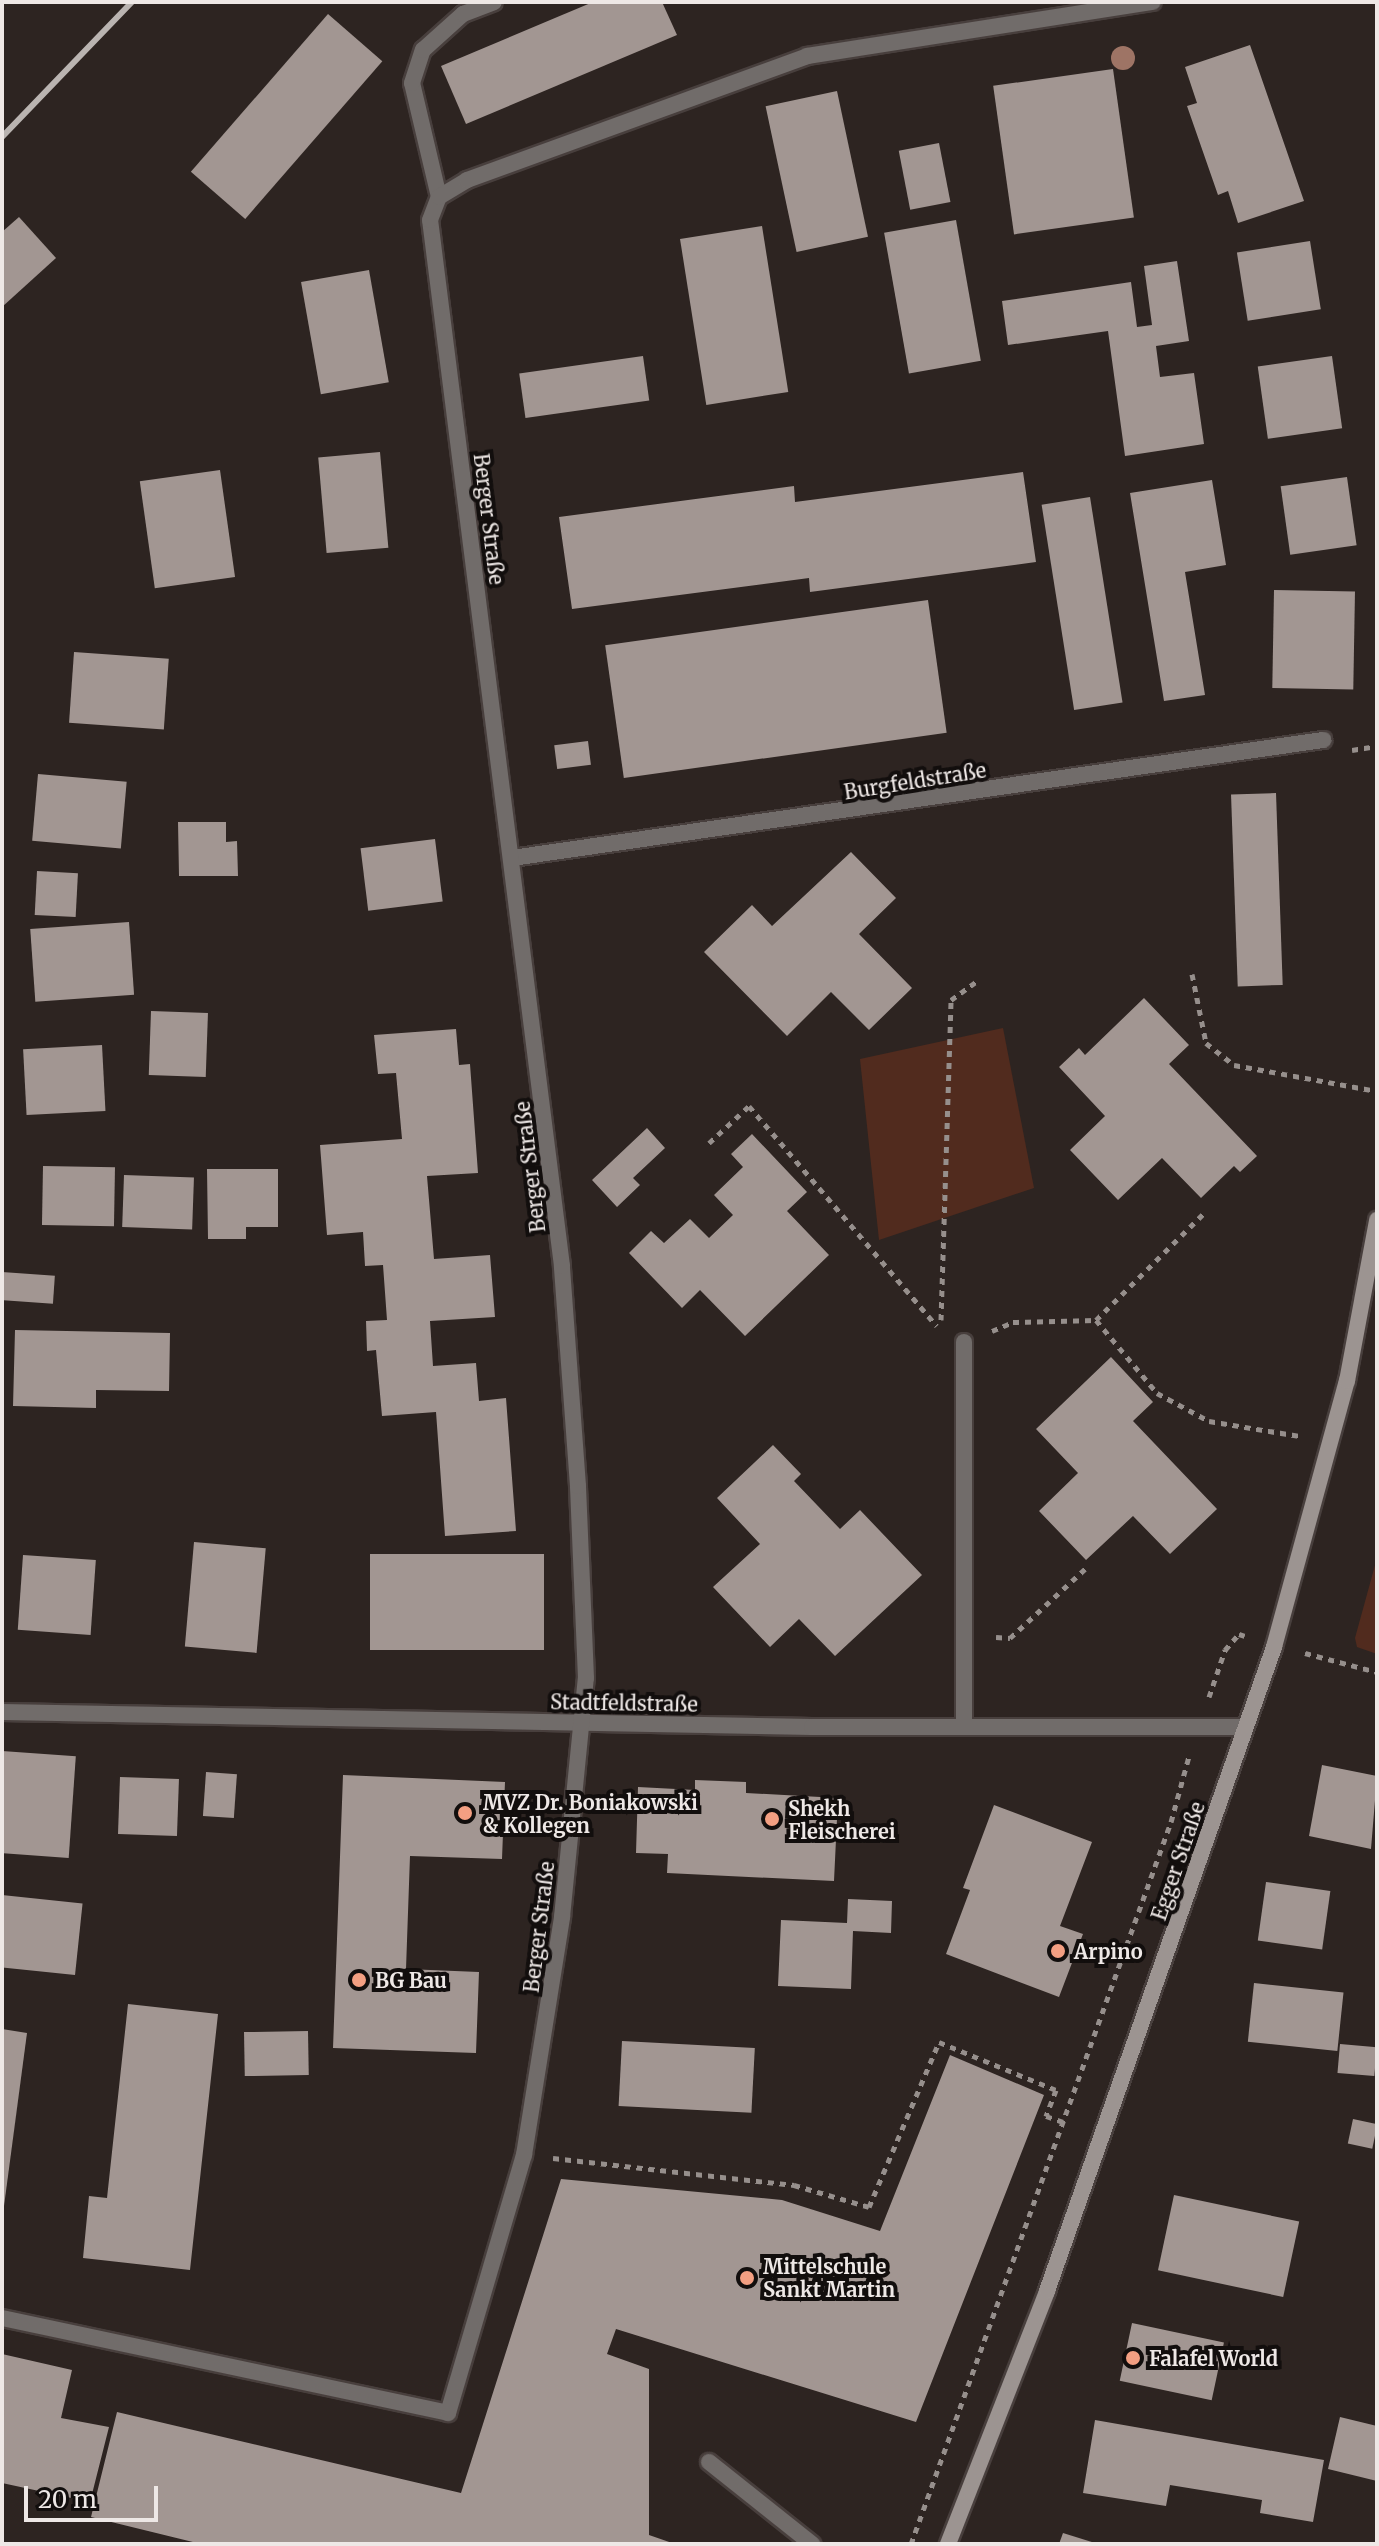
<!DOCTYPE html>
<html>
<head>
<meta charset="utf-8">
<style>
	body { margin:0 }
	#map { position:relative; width:1379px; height:2546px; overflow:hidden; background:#2d2421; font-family:Merriweather,serif }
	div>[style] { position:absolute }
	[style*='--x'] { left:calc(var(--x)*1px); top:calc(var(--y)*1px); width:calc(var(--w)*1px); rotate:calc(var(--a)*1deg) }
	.green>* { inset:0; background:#512b1e }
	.building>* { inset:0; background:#a29692; transform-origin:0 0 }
	.path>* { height:5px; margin-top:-2.5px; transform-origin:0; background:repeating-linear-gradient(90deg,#968f8c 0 6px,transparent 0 12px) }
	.roads { filter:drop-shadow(2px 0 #483f3d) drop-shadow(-2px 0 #483f3d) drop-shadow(0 2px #483f3d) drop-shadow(0 -2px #483f3d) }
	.lane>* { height:16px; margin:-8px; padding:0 8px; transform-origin:8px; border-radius:8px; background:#716c6a }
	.street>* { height:16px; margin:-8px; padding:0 8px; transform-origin:8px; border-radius:8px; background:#716c6a }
	.secondary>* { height:16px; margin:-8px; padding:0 8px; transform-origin:8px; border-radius:8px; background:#9c9491 }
	.rail>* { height:6px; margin:-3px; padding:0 3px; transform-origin:3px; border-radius:3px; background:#bab4b1 }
	.trees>* { width:24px; height:24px; margin:-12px; border-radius:50%; background:#9e7465 }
	.dots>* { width:22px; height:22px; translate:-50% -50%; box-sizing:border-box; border:4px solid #120e0d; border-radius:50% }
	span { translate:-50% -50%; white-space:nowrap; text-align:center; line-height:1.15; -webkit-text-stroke:8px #120e0d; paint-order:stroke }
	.street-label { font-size:20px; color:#eee8e6 }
	.poi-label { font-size:20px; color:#eee8e6; font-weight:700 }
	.left { translate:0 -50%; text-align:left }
	.frame { position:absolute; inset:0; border:4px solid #eee8e6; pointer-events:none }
	.scale { position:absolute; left:24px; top:2486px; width:134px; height:36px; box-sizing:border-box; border:4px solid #eee8e6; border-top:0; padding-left:10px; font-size:24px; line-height:28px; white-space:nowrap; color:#eee8e6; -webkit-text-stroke:6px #120e0d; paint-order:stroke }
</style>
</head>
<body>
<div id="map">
	<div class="green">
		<i style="clip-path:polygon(1003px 1028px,1034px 1188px,879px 1240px,860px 1059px)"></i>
		<i style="clip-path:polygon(1377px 1558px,1377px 1654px,1357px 1647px,1355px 1638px)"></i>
	</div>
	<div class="building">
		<i style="clip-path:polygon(593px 2px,662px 2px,677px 35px,466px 124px,441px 66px)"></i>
		<i style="left:328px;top:14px;width:72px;height:209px;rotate:41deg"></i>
		<i style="clip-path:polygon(1250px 45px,1304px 201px,1238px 223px,1228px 191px,1218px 195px,1187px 106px,1197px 103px,1185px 67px)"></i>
		<i style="left:1113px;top:69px;width:150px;height:121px;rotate:82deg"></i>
		<i style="left:837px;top:91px;width:149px;height:73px;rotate:78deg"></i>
		<i style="left:939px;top:143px;width:60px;height:41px;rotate:79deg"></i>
		<i style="clip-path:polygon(19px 217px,56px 258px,2px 307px,2px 232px)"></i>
		<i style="left:956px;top:220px;width:143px;height:73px;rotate:80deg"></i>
		<i style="left:762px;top:226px;width:168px;height:83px;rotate:81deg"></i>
		<i style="left:1310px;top:241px;width:69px;height:74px;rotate:81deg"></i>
		<i style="clip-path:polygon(1177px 261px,1189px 341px,1156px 346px,1160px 377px,1194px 373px,1204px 444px,1125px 456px,1108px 331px,1008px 345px,1002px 301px,1131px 282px,1137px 327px,1152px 325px,1144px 266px)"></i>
		<i style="left:369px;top:270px;width:114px;height:69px;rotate:80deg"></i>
		<i style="left:643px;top:356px;width:45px;height:125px;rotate:82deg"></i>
		<i style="left:1332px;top:356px;width:73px;height:75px;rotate:82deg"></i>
		<i style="left:380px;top:452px;width:96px;height:62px;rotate:85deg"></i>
		<i style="left:220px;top:470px;width:108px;height:81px;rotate:82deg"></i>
		<i style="clip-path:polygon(1023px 472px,1036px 562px,810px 592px,809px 578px,572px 609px,559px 517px,794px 486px,795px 502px)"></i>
		<i style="left:1347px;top:477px;width:69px;height:67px;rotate:82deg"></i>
		<i style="clip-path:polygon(1212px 480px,1226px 565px,1185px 572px,1205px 695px,1164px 701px,1130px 493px)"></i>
		<i style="left:1090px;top:497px;width:208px;height:49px;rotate:81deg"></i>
		<i style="left:1274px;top:590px;width:81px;height:98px;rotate:1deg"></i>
		<i style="left:928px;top:600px;width:134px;height:326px;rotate:82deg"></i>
		<i style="left:74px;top:652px;width:95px;height:71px;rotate:4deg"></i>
		<i style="left:588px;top:741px;width:24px;height:34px;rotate:83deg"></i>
		<i style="left:38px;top:774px;width:89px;height:67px;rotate:5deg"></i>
		<i style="left:1276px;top:793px;width:192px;height:45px;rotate:88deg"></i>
		<i style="clip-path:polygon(178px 822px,226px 822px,226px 842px,237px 841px,238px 876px,179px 876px)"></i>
		<i style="left:435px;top:839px;width:63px;height:75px;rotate:83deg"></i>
		<i style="clip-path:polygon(851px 852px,896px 898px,859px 934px,912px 988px,869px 1030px,831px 992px,787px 1036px,704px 952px,752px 905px,772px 926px)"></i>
		<i style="left:37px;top:871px;width:41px;height:44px;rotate:3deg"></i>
		<i style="left:129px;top:922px;width:73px;height:99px;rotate:86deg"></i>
		<i style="clip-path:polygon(1144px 998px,1189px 1045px,1169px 1064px,1257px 1156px,1240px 1172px,1234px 1166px,1201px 1198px,1162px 1158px,1118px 1200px,1070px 1150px,1105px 1116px,1059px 1067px,1079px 1048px,1085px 1055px)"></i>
		<i style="left:151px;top:1011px;width:57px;height:64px;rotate:2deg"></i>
		<i style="clip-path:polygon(456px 1029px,459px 1065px,470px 1064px,478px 1173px,427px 1176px,434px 1259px,490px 1255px,495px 1317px,430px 1321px,433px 1366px,476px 1363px,479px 1401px,506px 1398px,516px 1531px,445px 1536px,436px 1412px,382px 1416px,376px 1350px,367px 1351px,366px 1321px,387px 1320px,383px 1265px,365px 1266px,363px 1232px,327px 1235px,320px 1145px,402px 1139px,396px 1073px,378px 1074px,374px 1035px)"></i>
		<i style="left:102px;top:1045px;width:66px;height:79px;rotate:87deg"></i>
		<i style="clip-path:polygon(647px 1128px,665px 1148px,633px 1178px,640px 1185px,617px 1207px,592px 1180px)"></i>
		<i style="clip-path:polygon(752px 1134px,807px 1192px,787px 1211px,829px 1255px,745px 1336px,700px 1290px,682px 1308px,629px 1253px,651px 1231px,664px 1243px,690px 1219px,709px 1238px,733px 1215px,714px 1195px,743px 1167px,731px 1154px)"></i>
		<i style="left:43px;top:1166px;width:72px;height:59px;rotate:1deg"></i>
		<i style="clip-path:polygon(207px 1169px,278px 1169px,278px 1227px,246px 1227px,246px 1239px,208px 1239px)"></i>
		<i style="left:124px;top:1175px;width:70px;height:52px;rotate:2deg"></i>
		<i style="left:2px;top:1272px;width:53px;height:28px;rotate:4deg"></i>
		<i style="clip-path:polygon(15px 1330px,170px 1333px,169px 1391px,96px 1390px,96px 1408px,13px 1406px)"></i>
		<i style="clip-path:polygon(1111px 1357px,1153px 1402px,1133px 1421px,1217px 1509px,1170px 1554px,1133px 1516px,1086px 1560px,1039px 1511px,1078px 1473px,1036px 1429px)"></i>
		<i style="clip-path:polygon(773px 1445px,801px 1474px,794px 1481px,840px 1529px,860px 1510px,922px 1575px,835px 1656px,799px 1619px,770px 1647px,713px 1587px,760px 1544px,717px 1498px)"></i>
		<i style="left:194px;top:1542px;width:72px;height:105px;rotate:5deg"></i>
		<i style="left:370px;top:1554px;width:174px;height:96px"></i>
		<i style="left:23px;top:1555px;width:73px;height:75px;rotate:4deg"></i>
		<i style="left:2px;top:1751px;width:74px;height:102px;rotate:4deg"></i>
		<i style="clip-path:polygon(1322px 1765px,1377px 1776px,1371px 1849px,1309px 1836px)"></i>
		<i style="left:206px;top:1772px;width:31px;height:44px;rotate:4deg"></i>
		<i style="clip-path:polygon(343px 1775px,505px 1782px,502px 1859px,410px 1856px,406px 1969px,479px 1972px,476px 2053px,333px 2048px)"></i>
		<i style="left:120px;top:1777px;width:59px;height:57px;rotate:2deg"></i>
		<i style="clip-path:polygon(695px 1780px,746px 1782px,746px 1793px,838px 1798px,834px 1881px,667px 1873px,668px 1854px,636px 1853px,638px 1787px,695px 1790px)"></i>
		<i style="clip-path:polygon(994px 1805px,1092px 1842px,1060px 1926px,1083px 1934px,1059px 1997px,946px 1954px,970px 1890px,963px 1888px)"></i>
		<i style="left:1266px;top:1882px;width:65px;height:59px;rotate:8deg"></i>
		<i style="left:2px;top:1895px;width:81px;height:72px;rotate:6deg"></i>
		<i style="clip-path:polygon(848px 1899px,892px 1901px,891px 1933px,853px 1931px,851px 1989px,778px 1986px,781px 1920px,847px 1923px)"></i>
		<i style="left:1254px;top:1983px;width:90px;height:59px;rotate:6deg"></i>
		<i style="clip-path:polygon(128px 2004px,218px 2014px,190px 2270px,83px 2258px,89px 2196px,107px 2198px)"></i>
		<i style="clip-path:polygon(2px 2029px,27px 2033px,4px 2206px,2px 2206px)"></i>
		<i style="left:308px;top:2031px;width:44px;height:64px;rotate:89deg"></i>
		<i style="left:622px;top:2041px;width:133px;height:65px;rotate:3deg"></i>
		<i style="left:1340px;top:2044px;width:37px;height:29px;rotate:5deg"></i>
		<i style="clip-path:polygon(950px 2055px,1044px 2095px,916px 2422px,616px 2329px,607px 2354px,649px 2369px,649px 2535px,675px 2544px,201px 2544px,91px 2517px,117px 2412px,461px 2493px,561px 2179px,782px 2200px,880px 2231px)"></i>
		<i style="left:1353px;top:2119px;width:25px;height:25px;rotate:12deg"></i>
		<i style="left:1174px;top:2195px;width:128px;height:77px;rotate:12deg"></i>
		<i style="left:1132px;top:2323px;width:94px;height:59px;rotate:12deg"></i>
		<i style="clip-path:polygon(2px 2354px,72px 2370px,61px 2418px,109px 2427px,90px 2502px,2px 2483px)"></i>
		<i style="clip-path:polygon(1340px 2417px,1377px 2426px,1377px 2481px,1328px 2469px)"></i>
		<i style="clip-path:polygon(1095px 2420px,1324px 2460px,1313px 2522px,1260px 2513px,1262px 2500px,1170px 2485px,1166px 2506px,1083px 2493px)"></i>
		<i style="clip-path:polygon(1063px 2533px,1095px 2543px,1094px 2544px,1059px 2544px)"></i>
	</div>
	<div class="path">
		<i style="--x:1352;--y:750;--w:25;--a:-9"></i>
		<i style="--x:1192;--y:974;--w:70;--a:78.5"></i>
		<i style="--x:1206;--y:1043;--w:36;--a:38"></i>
		<i style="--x:1234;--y:1065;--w:145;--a:10.3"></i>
		<i style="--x:709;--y:1143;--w:54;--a:-42.8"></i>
		<i style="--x:749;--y:1106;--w:289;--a:49.5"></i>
		<i style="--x:941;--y:1320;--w:320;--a:-88.2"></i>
		<i style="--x:951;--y:1000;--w:31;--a:-36"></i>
		<i style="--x:1096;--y:1320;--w:95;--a:50.1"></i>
		<i style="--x:1157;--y:1393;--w:59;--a:28.3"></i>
		<i style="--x:1209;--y:1421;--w:92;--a:9.4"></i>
		<i style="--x:992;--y:1331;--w:23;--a:-23"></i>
		<i style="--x:1013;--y:1322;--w:83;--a:-1.4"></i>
		<i style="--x:1096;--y:1320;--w:153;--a:-44.7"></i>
		<i style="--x:996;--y:1637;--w:14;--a:4"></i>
		<i style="--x:1010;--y:1638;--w:102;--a:-42.6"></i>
		<i style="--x:1305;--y:1653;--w:74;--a:14.8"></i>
		<i style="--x:1209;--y:1697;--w:50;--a:-71.2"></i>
		<i style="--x:1225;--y:1650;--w:21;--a:-49"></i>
		<i style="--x:1239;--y:1634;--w:6;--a:18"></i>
		<i style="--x:553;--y:2158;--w:243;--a:6.4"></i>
		<i style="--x:794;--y:2185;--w:78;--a:16.3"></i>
		<i style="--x:869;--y:2207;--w:179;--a:-67"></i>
		<i style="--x:939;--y:2042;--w:126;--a:22.3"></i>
		<i style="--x:1056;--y:2090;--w:28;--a:111"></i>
		<i style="--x:1046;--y:2116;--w:18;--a:19"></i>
		<i style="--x:911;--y:2544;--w:767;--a:-70.2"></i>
		<i style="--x:1171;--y:1822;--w:68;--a:-74.7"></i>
	</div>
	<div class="roads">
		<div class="lane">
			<i style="--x:439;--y:197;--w:117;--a:-103.3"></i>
			<i style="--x:412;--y:83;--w:35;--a:-72"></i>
			<i style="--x:423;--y:50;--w:54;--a:-42"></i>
			<i style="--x:463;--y:14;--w:33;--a:-21"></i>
			<i style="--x:964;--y:1726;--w:384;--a:-90"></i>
			<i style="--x:709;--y:2462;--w:132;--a:38.5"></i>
		</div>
		<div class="street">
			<i style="--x:512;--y:858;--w:820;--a:-8.28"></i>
			<i style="--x:2;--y:1712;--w:810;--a:1.06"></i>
			<i style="--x:812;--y:1727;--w:433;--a:0"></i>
			<i style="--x:2;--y:2318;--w:456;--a:12"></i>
			<i style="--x:448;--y:2413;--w:269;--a:-73.6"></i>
			<i style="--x:524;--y:2155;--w:241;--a:-80.9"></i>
			<i style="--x:562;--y:1917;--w:240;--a:-84.3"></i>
			<i style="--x:586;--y:1678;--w:192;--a:-92.4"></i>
			<i style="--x:578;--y:1486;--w:221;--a:-94.2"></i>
			<i style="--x:562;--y:1266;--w:1054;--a:-97.19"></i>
			<i style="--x:430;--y:220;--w:25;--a:-69"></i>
			<i style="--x:439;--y:197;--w:33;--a:-31"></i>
			<i style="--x:467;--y:180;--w:362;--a:-20"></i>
			<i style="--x:807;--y:56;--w:350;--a:-8.9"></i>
		</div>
		<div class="secondary">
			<i style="--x:948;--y:2544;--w:272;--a:-68.6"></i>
			<i style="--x:1047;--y:2291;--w:683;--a:-70.58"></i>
			<i style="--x:1274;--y:1647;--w:276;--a:-74.7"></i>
			<i style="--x:1347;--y:1381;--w:164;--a:-79.4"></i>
		</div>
	</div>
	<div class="rail">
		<i style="--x:2;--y:137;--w:187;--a:-46.1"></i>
	</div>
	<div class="trees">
		<i style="left:1123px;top:58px"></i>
	</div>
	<div class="dots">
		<i style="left:465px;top:1813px;background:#f39f82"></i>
		<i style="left:772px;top:1819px;background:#f39f82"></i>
		<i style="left:1058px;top:1951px;background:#f39f82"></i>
		<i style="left:359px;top:1980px;background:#f39f82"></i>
		<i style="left:747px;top:2278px;background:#f39f82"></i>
		<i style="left:1133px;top:2358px;background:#f39f82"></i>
	</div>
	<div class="street-label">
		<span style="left:489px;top:519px;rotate:83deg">Berger Straße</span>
		<span style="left:915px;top:781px;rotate:-9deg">Burgfeldstraße</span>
		<span style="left:530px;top:1167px;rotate:-97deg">Berger Straße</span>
		<span style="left:624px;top:1703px;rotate:1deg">Stadtfeldstraße</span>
		<span style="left:1178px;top:1861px;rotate:-71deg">Egger Straße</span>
		<span style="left:539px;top:1927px;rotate:-83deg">Berger Straße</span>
	</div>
	<div class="poi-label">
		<span class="left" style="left:483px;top:1814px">MVZ Dr. Boniakowski<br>&amp; Kollegen</span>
		<span class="left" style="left:788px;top:1820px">Shekh<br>Fleischerei</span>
		<span class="left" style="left:1074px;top:1951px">Arpino</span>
		<span class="left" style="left:375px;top:1980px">BG Bau</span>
		<span class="left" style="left:763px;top:2278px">Mittelschule<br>Sankt Martin</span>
		<span class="left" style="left:1149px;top:2358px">Falafel World</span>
	</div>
	<div class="frame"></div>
	<div class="scale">20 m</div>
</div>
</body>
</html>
